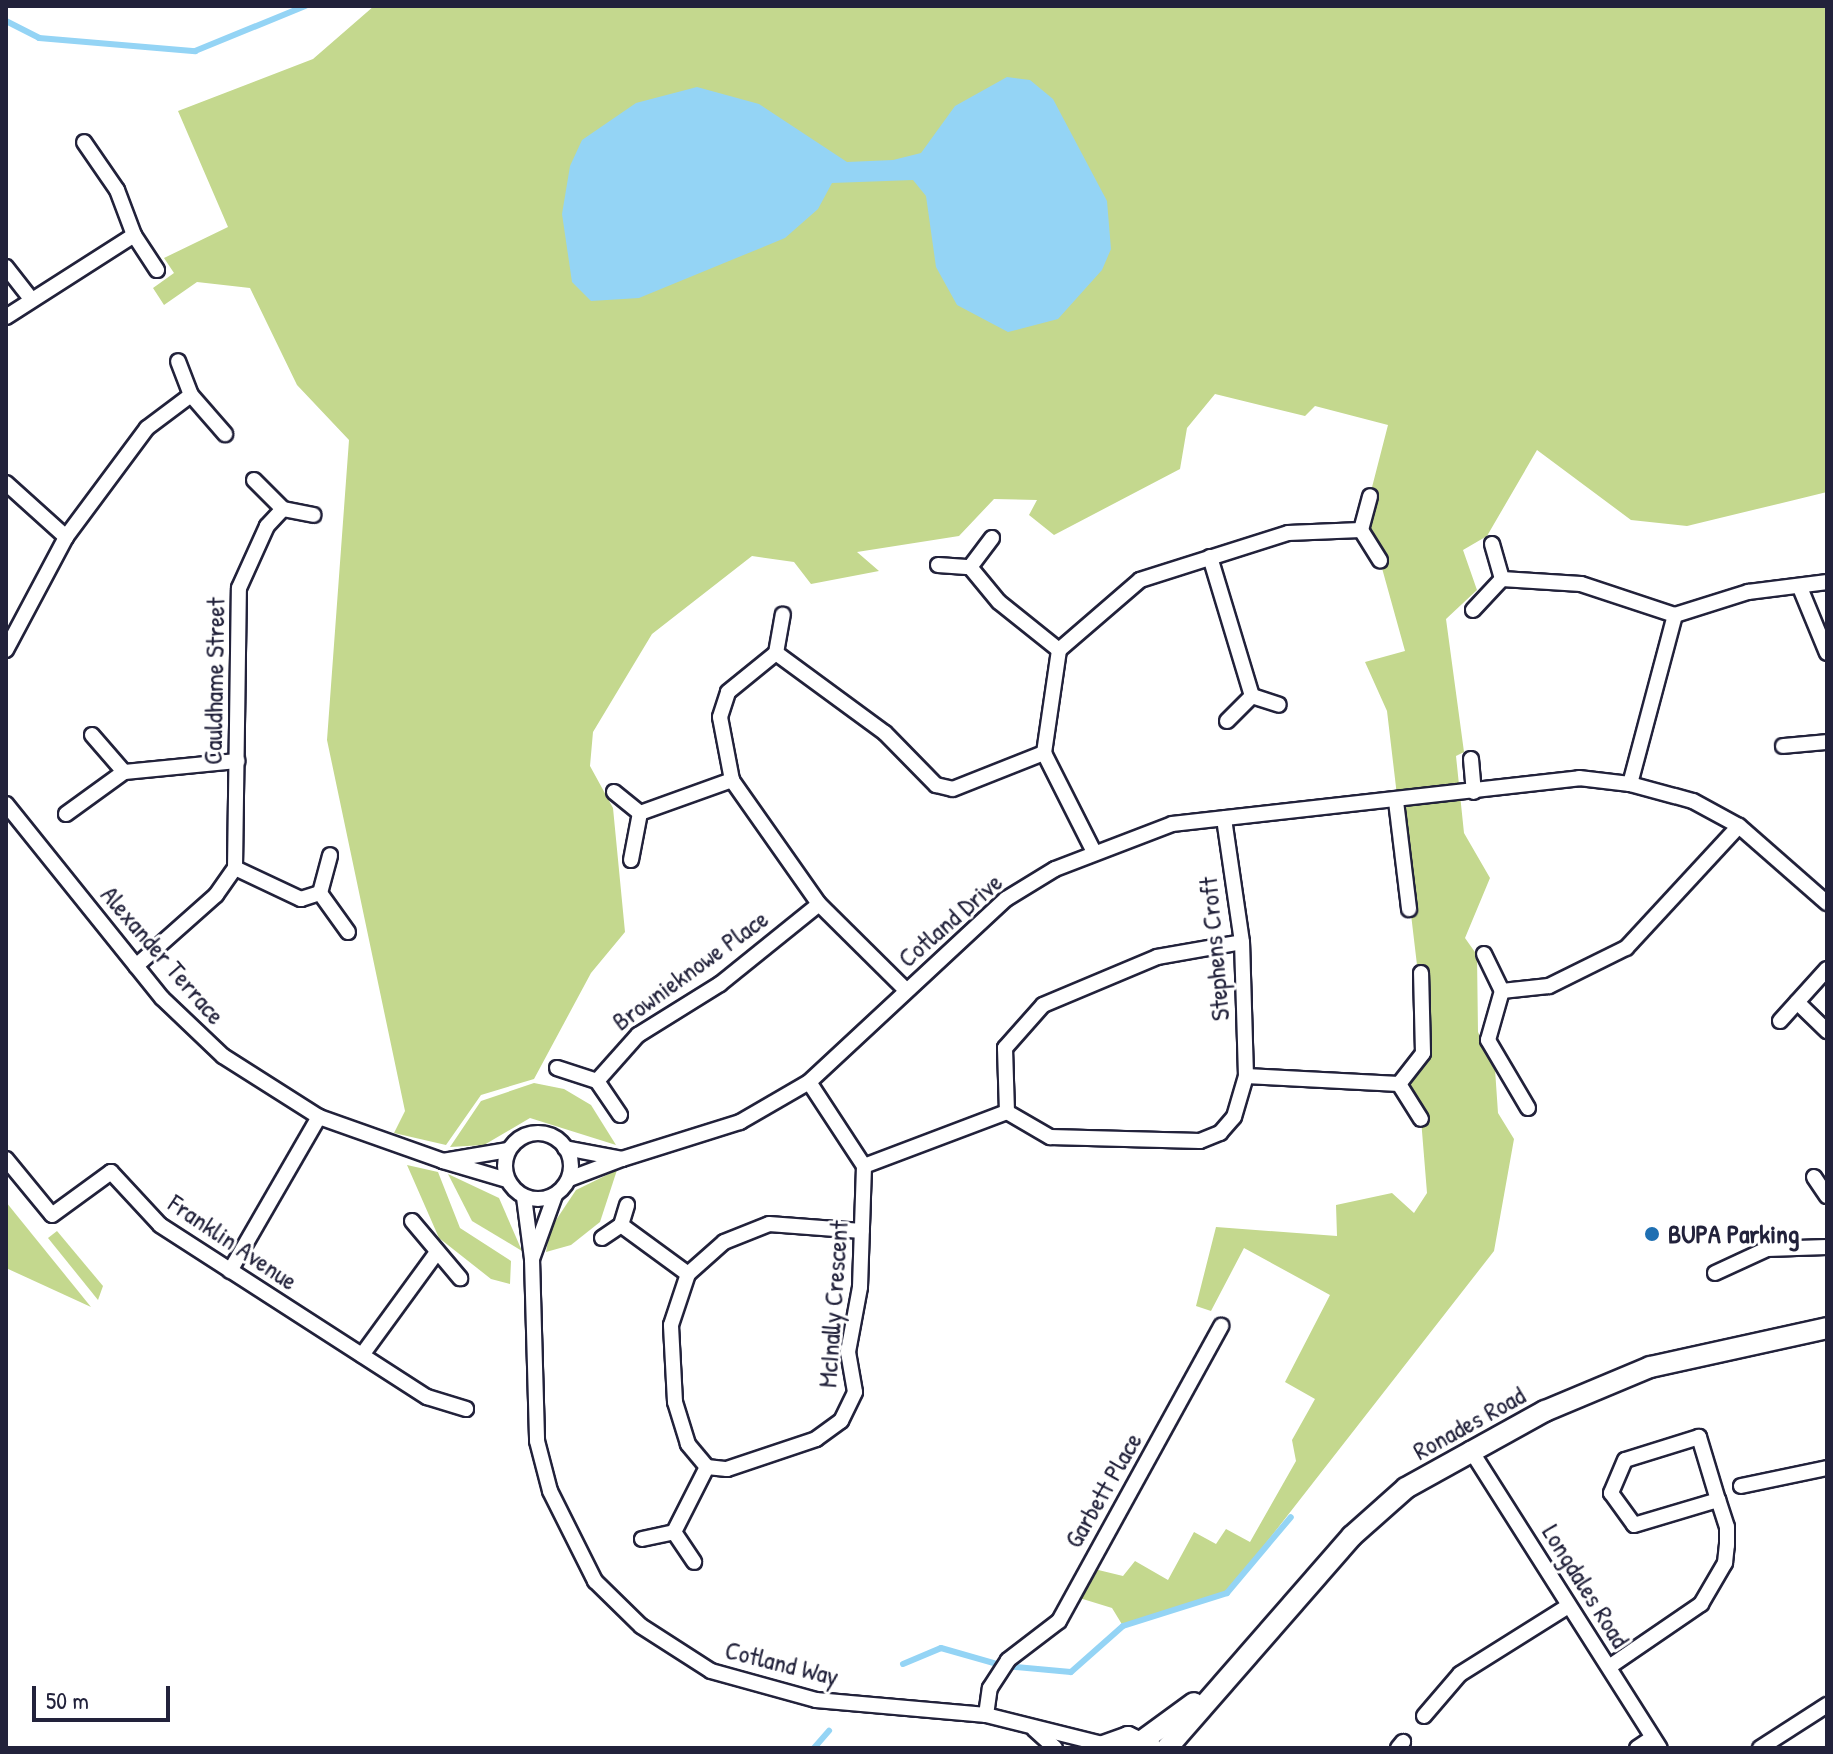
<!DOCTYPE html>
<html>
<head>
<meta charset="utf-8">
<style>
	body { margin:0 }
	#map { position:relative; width:1833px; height:1754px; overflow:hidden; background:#fff; font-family:"Patrick Hand",sans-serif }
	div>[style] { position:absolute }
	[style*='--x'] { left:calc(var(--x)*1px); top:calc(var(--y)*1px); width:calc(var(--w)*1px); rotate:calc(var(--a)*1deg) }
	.green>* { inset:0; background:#c4d88e }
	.water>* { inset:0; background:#94d4f5 }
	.stream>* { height:6px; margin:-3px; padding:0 3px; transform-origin:3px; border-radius:3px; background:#94d4f5 }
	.roads { filter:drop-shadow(2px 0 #22223b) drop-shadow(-2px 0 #22223b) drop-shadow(0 2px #22223b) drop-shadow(0 -2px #22223b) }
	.street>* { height:14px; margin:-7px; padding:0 7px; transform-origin:7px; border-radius:7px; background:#fff }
	.street>.ring { margin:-7px; padding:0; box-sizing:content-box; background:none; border:14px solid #fff; border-radius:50% }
	.secondary>* { height:20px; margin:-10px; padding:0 10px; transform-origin:10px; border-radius:10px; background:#fff }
	.dots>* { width:22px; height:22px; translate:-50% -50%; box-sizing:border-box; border:4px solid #fff; border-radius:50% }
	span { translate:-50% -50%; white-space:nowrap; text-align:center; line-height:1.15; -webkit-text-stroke:6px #fff; paint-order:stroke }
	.street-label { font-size:26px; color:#22223b }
	.poi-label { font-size:26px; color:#22223b; font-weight:700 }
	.left { translate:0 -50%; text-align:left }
	.frame { position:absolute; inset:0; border:8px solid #22223b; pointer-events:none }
	.scale { position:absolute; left:32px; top:1686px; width:138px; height:36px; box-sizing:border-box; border:4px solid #22223b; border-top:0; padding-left:10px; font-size:24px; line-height:28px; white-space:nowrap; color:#22223b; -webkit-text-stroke:6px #fff; paint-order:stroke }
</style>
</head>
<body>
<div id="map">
	<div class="green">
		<i style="clip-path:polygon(374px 6px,1827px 6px,1827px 492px,1687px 526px,1631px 520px,1537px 450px,1487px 536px,1463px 550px,1477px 590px,1446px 619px,1464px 752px,1456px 756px,1464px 833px,1490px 878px,1465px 938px,1477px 955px,1478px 1032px,1495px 1069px,1498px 1113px,1514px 1139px,1494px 1251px,1227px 1593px,1123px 1626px,1112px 1608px,1073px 1596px,1086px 1567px,1123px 1576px,1135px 1561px,1168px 1580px,1194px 1532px,1216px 1544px,1226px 1529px,1250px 1542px,1296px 1461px,1292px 1440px,1315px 1399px,1285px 1382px,1330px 1295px,1244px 1248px,1211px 1311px,1196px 1306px,1216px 1227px,1337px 1236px,1336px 1205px,1392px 1193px,1414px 1213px,1427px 1193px,1421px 1119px,1399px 1084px,1423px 1053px,1417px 965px,1387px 711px,1365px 662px,1405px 651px,1380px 561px,1361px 530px,1388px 425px,1315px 406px,1305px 416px,1215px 394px,1187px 428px,1180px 469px,1054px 535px,1029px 515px,1037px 500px,994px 499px,959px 536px,857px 552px,879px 571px,811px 584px,794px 562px,752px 556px,652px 634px,593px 732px,590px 766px,613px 808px,625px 932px,591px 973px,534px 1079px,481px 1095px,446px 1145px,394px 1133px,405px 1111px,327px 740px,349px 440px,297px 385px,250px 288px,197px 282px,164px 305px,153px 288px,174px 273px,164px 258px,228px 227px,178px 111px,313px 59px)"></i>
		<i style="clip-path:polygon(534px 1083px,564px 1089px,591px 1105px,616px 1145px,530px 1118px,484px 1145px,450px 1147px,481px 1101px)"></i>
		<i style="clip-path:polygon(407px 1165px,438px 1172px,460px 1228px,511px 1261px,510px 1284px,491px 1279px,439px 1238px)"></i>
		<i style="clip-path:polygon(617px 1170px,600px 1222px,571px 1245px,546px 1252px,550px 1229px,576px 1190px)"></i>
		<i style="clip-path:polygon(448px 1174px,499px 1198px,522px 1251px,472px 1221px)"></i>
		<i style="clip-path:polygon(6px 1202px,91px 1307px,6px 1268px)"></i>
		<i style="clip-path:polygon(57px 1231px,103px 1286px,98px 1300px,48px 1238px)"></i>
	</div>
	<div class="water">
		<i style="clip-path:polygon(1007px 77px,1030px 80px,1053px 99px,1107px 201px,1111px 249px,1102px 270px,1058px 319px,1008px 332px,957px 305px,936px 267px,926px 196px,913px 180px,832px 183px,818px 209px,785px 238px,639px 298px,591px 301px,572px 282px,562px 214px,570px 166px,582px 140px,636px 103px,697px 87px,759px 104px,847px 162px,893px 160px,921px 153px,955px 106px)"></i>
	</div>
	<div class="stream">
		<i style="--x:6;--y:21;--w:37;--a:27"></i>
		<i style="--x:39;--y:38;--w:157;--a:4.8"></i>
		<i style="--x:195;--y:51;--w:119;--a:-22.2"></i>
		<i style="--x:903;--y:1664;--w:41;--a:-22.8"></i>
		<i style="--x:941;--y:1648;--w:66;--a:15.9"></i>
		<i style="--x:1004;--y:1666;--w:67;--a:5.1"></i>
		<i style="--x:1071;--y:1672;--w:69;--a:-41.5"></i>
		<i style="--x:1123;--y:1626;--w:109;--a:-17.6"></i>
		<i style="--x:1227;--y:1593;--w:99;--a:-49.9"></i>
		<i style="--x:814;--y:1748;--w:23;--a:-49"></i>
	</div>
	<div class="roads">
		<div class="street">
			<i style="--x:134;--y:235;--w:42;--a:56.7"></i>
			<i style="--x:6;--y:267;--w:41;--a:52"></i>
			<i style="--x:6;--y:317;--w:152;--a:-32.6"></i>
			<i style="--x:134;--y:235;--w:48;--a:-110.7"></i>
			<i style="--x:117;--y:190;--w:58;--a:-124.5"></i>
			<i style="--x:191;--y:395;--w:52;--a:48.9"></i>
			<i style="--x:6;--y:483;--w:81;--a:42"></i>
			<i style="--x:283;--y:509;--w:31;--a:11"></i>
			<i style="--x:1361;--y:530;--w:36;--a:58"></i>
			<i style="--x:992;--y:538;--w:36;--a:127"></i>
			<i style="--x:970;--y:567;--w:45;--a:50.4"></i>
			<i style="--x:999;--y:602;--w:77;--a:38.7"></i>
			<i style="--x:1492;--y:544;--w:36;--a:74"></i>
			<i style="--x:1210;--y:557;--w:145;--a:73.2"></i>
			<i style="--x:1252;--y:696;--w:28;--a:18"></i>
			<i style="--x:938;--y:565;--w:32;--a:4"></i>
			<i style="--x:1801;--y:590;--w:68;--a:67.6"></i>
			<i style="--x:1473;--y:610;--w:42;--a:-46.9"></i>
			<i style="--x:1502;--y:579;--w:79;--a:3.6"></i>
			<i style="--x:1581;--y:584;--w:99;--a:18.3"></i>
			<i style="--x:1675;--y:615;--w:77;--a:-17.5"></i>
			<i style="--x:1748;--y:592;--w:80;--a:-7.2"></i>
			<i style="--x:6;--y:650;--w:128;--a:-62"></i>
			<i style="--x:66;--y:537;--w:136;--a:-53.4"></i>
			<i style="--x:147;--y:428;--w:55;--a:-36.9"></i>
			<i style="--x:191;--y:395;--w:36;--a:-111"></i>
			<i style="--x:776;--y:653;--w:39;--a:-80"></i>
			<i style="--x:1227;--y:721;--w:35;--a:-45"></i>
			<i style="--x:92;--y:735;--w:49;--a:49.1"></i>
			<i style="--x:1783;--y:746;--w:44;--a:-5.2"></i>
			<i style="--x:1471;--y:759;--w:33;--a:85"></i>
			<i style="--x:1630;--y:784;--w:175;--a:-75.1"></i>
			<i style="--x:614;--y:792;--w:33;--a:39"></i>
			<i style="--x:1396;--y:801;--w:109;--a:83.1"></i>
			<i style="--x:6;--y:804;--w:249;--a:51.2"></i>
			<i style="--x:162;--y:998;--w:84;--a:43.6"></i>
			<i style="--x:223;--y:1056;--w:114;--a:32.4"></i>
			<i style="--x:319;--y:1117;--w:132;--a:19.5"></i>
			<i style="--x:66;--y:814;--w:72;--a:-35.9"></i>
			<i style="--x:124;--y:772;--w:114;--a:-5.6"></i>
			<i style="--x:1094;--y:852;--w:111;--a:-116.8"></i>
			<i style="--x:1044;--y:753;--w:104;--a:-81.7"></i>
			<i style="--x:1059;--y:650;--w:107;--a:-40.8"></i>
			<i style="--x:1140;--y:580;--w:155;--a:-17.6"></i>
			<i style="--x:1288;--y:533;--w:73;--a:-2.4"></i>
			<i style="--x:1361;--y:530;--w:35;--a:-75"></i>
			<i style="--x:631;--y:860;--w:48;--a:-79.2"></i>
			<i style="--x:640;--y:813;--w:98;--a:-19.7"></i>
			<i style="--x:235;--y:868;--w:73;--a:25.2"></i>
			<i style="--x:301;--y:899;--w:20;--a:-18"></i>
			<i style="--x:320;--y:893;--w:39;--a:-75"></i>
			<i style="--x:320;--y:893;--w:48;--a:54.3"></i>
			<i style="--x:1484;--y:954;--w:41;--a:64.1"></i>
			<i style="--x:136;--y:966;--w:107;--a:-41.6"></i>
			<i style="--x:216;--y:895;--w:33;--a:-55"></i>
			<i style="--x:235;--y:868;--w:280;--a:-89.2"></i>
			<i style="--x:239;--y:588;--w:68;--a:-65.7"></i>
			<i style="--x:267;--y:526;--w:23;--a:-47"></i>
			<i style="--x:283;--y:509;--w:41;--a:-135"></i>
			<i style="--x:906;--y:990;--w:122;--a:-135.3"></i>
			<i style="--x:819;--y:904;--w:151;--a:-125.1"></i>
			<i style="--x:732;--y:780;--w:64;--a:-100.8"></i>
			<i style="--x:720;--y:717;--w:26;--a:-72"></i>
			<i style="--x:728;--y:692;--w:62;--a:-39.1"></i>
			<i style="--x:776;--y:653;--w:135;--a:36.3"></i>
			<i style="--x:885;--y:733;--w:73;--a:45.6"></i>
			<i style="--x:936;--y:785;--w:17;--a:13"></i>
			<i style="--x:953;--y:789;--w:98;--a:-21.6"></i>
			<i style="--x:1797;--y:1002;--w:42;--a:44"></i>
			<i style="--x:1780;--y:1021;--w:70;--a:-47.9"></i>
			<i style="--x:557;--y:1068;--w:42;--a:18"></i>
			<i style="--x:597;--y:1081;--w:62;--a:-48.3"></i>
			<i style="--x:638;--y:1035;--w:97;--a:-31.9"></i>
			<i style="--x:720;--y:984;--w:127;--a:-38.9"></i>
			<i style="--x:1246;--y:1076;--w:153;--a:3"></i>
			<i style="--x:1399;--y:1084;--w:39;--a:-52"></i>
			<i style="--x:1423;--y:1053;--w:80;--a:-91.4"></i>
			<i style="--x:597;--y:1081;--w:41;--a:55.9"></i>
			<i style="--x:1399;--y:1084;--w:41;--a:57.8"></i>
			<i style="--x:1528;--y:1108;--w:79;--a:-120.5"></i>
			<i style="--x:1488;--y:1040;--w:51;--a:-74.1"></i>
			<i style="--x:1502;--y:991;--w:47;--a:-6.1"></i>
			<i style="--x:1549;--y:986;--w:86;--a:-26.3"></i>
			<i style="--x:1626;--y:948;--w:166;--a:-47.2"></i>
			<i style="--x:1007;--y:1112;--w:64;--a:-91.8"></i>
			<i style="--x:1005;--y:1048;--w:57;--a:-48.5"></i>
			<i style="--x:1043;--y:1005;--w:124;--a:-22.8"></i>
			<i style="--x:1157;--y:957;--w:86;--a:-10"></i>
			<i class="ring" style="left:505px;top:1133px;width:52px;height:52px"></i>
			<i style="--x:565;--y:1148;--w:58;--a:10.9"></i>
			<i style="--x:622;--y:1159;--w:57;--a:159.3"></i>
			<i style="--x:6;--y:1159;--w:72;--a:50.6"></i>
			<i style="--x:52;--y:1215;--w:73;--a:-36.1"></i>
			<i style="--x:111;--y:1172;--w:72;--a:47.2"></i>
			<i style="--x:160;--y:1225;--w:318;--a:32.8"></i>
			<i style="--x:427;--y:1397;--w:41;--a:17.1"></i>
			<i style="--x:622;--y:1159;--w:124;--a:-17.4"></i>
			<i style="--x:740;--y:1122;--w:80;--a:-30.1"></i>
			<i style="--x:809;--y:1082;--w:269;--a:-42.9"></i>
			<i style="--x:1006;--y:899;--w:57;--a:-31.5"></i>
			<i style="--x:1055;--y:869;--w:125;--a:-21"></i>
			<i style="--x:1172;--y:824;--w:410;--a:-6.4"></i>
			<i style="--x:1579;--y:778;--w:51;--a:6.7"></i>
			<i style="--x:1630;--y:784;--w:65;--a:15.1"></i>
			<i style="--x:1693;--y:801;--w:52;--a:28.5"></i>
			<i style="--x:1739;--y:826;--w:117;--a:41.2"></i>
			<i style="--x:864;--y:1166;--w:153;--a:-20.7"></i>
			<i style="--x:1007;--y:1112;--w:50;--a:30.2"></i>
			<i style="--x:1050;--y:1137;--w:150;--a:1.5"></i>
			<i style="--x:1200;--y:1141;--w:22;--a:-22"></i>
			<i style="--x:1220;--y:1133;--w:21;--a:-49"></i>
			<i style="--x:1234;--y:1117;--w:43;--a:-73.7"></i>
			<i style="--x:1246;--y:1076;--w:134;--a:-91.7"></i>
			<i style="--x:1242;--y:942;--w:125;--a:-98.3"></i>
			<i style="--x:1814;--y:1177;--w:23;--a:56"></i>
			<i style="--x:507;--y:1180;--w:67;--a:-163.5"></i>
			<i style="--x:443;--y:1161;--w:66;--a:-9.6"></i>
			<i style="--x:524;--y:1197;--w:63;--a:82.6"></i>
			<i style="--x:532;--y:1259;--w:68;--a:-70.2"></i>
			<i style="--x:412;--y:1221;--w:75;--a:49.9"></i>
			<i style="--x:621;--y:1225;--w:83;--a:36.2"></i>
			<i style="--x:602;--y:1238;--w:23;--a:-34"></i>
			<i style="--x:621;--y:1225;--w:21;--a:-73"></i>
			<i style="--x:532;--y:1259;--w:182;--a:88.4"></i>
			<i style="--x:537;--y:1441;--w:52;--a:75.4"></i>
			<i style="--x:550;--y:1491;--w:101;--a:63.4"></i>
			<i style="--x:595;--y:1581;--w:64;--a:44.4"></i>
			<i style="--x:641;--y:1626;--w:83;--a:32.7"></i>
			<i style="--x:711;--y:1671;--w:109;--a:15.4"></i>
			<i style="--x:816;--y:1700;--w:171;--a:5"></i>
			<i style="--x:986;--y:1715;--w:120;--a:14"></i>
			<i style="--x:230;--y:1271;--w:178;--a:-60"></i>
			<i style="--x:1715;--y:1273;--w:57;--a:-24.8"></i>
			<i style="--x:1767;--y:1249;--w:60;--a:-1.9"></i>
			<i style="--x:362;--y:1355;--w:124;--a:-53.9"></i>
			<i style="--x:1470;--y:1449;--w:354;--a:57.6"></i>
			<i style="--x:707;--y:1467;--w:20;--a:6"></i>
			<i style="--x:727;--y:1469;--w:94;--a:-18.6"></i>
			<i style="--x:816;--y:1439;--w:31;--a:-36"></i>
			<i style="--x:841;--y:1421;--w:32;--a:-64"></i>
			<i style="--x:855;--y:1392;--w:41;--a:-99.9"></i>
			<i style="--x:848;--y:1352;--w:66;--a:-79.5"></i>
			<i style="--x:860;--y:1287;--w:121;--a:-88.1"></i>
			<i style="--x:864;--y:1166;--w:100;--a:-123.2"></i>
			<i style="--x:707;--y:1467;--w:30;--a:-130"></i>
			<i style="--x:688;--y:1444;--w:44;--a:-107.2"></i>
			<i style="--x:675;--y:1402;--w:77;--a:-93"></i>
			<i style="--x:671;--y:1325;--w:54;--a:-71.6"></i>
			<i style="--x:688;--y:1274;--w:48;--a:-41.6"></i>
			<i style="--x:724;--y:1242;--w:48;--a:-21.8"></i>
			<i style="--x:769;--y:1224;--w:93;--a:4.3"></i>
			<i style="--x:1741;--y:1486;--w:88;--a:-11.8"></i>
			<i style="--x:674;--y:1532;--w:36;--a:56"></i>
			<i style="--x:642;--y:1539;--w:33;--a:-12"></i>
			<i style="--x:674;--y:1532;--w:73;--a:-63.1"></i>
			<i style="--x:1609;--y:1667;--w:112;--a:-34.4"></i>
			<i style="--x:1701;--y:1604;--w:48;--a:-59.7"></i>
			<i style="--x:1725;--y:1563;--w:18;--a:-84"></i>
			<i style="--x:1727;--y:1545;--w:18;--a:-90"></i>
			<i style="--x:1727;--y:1527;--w:28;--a:-108"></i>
			<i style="--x:1718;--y:1500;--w:66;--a:-106.8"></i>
			<i style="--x:1699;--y:1437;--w:77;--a:162.7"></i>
			<i style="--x:1625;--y:1460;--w:36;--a:113"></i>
			<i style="--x:1611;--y:1493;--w:39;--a:54"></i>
			<i style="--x:1634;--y:1525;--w:88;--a:-16.6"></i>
			<i style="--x:986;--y:1715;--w:27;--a:-82"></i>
			<i style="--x:990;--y:1688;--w:33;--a:-57"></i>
			<i style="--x:1008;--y:1660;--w:64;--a:-37.4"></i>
			<i style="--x:1059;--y:1621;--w:337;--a:-61.2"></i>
			<i style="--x:1424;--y:1716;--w:55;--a:-49.4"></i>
			<i style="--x:1460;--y:1674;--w:126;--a:-32.1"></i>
			<i style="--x:1034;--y:1729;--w:28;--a:42"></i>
			<i style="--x:1398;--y:1748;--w:8;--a:-50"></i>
			<i style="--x:1637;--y:1748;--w:18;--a:-34"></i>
			<i style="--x:1760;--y:1748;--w:80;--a:-32.7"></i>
		</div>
		<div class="secondary">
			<i style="--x:1142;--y:1741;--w:64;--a:-36.2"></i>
			<i style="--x:1098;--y:1748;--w:32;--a:-20"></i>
			<i style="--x:1128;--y:1737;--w:26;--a:25"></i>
			<i style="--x:1167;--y:1748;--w:281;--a:-48.9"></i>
			<i style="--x:1352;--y:1536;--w:72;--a:-41.6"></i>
			<i style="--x:1406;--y:1488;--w:159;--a:-29"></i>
			<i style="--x:1545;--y:1411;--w:114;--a:-22.7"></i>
			<i style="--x:1650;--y:1367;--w:181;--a:-12.4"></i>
		</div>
	</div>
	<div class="dots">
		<i style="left:1652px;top:1234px;background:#1f6fb2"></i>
	</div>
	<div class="street-label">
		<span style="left:214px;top:681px;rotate:-89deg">Cauldhame Street</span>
		<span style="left:950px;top:920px;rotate:-41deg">Cotland Drive</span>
		<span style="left:1214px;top:949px;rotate:-95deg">Stephens Croft</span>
		<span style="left:163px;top:955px;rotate:49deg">Alexander Terrace</span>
		<span style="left:690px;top:970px;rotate:-36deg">Brownieknowe Place</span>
		<span style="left:233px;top:1242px;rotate:34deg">Franklin Avenue</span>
		<span style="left:833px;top:1304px;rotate:-86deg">McInally Crescent</span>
		<span style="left:1469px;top:1423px;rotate:-29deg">Ronades Road</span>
		<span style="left:1103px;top:1490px;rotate:-60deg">Garbett Place</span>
		<span style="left:1586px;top:1586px;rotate:58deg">Longdales Road</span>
		<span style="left:782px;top:1663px;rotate:14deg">Cotland Way</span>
	</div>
	<div class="poi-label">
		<span class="left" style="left:1668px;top:1234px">BUPA Parking</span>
	</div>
	<div class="frame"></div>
	<div class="scale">50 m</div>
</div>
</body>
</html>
